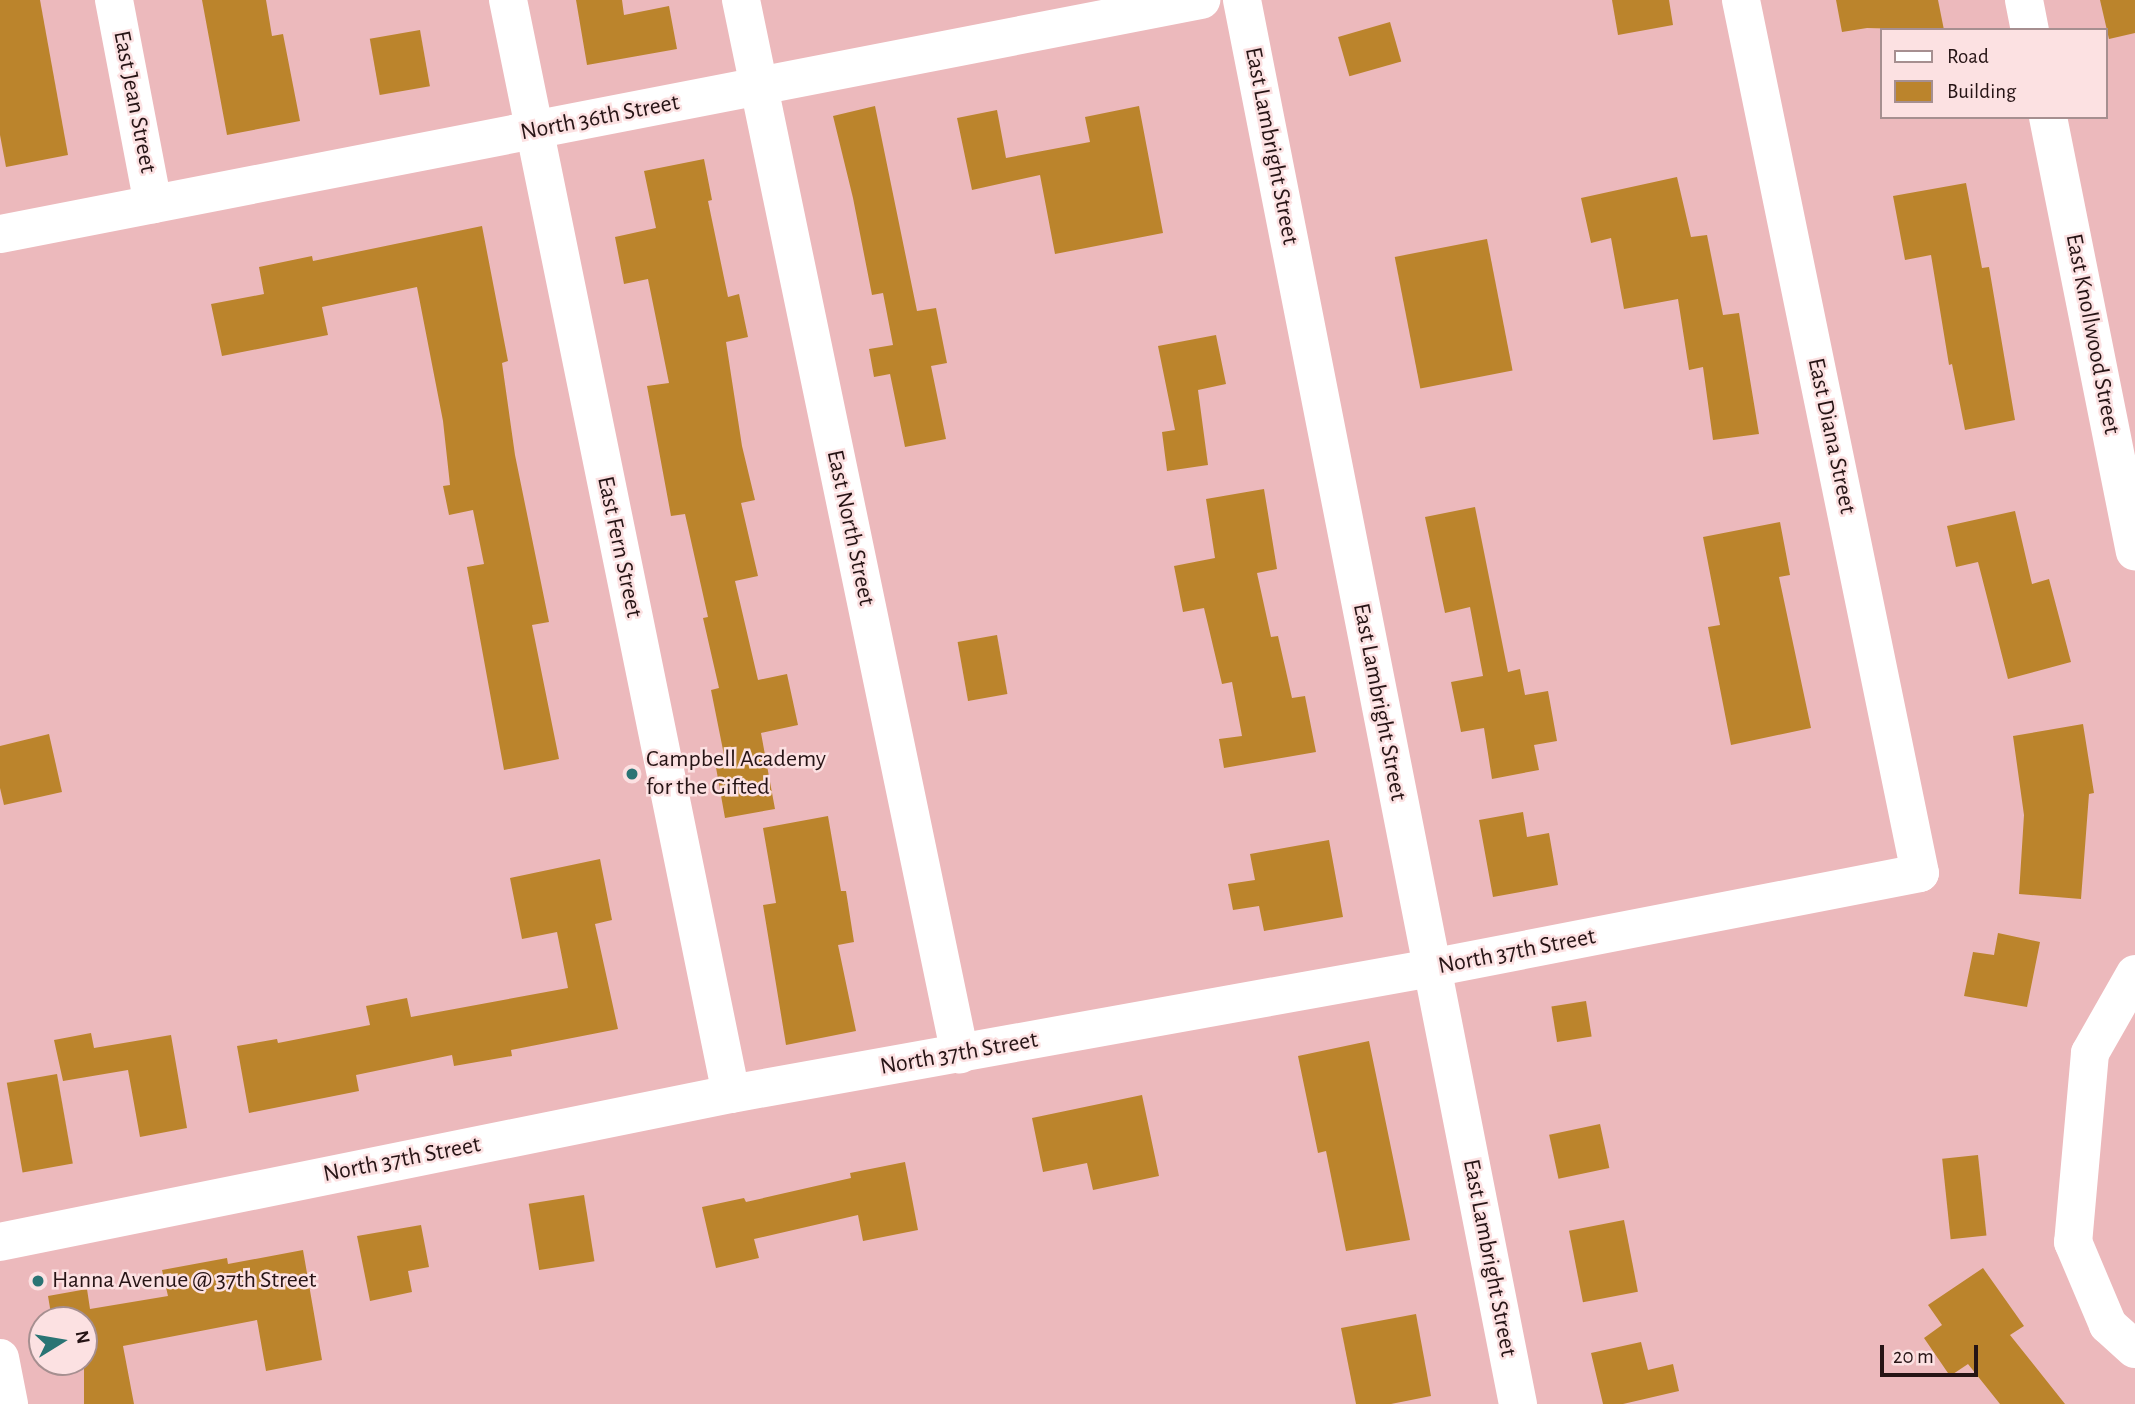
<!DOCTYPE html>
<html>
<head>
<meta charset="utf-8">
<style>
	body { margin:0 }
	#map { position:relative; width:2135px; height:1404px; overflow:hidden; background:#ecb9bc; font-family:"Alegreya Sans",sans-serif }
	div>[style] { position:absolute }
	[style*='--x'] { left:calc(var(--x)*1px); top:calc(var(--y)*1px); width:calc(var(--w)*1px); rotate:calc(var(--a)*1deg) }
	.building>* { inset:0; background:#bb842c; transform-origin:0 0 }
	.minor>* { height:38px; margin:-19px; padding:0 19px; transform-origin:19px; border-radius:19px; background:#fff }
	.dots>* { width:19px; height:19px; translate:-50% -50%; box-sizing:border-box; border:4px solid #fce1e2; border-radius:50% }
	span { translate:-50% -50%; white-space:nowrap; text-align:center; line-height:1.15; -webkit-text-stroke:5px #fce1e2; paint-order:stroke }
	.street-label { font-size:24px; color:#261415 }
	.poi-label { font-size:24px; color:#261415 }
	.left { translate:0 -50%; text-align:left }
	.legend { position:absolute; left:1880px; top:28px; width:228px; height:91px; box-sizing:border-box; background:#fce1e2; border:2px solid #a68f90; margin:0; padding:9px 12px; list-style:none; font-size:21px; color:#261415 }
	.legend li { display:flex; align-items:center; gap:14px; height:35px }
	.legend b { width:35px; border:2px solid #a68f90 }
	.north { position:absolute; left:28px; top:1306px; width:70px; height:70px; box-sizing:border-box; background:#fce1e2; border:2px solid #a68f90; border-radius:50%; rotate:79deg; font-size:19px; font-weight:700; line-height:28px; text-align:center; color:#261415 }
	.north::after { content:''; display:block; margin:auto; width:24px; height:32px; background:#2a7474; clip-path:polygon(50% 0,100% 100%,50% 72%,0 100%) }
	.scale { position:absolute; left:1880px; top:1345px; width:98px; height:32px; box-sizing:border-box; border:4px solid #261415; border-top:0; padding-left:9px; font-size:21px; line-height:24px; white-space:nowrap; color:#261415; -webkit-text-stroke:5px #fce1e2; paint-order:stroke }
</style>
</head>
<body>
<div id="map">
	<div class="building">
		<i style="clip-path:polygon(0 0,40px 0,68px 155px,6px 167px,0 135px)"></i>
		<i style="clip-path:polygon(202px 0,266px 0,272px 36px,283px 34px,300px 121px,227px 135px)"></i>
		<i style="clip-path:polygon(576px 0,622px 0,624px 15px,669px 6px,677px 49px,587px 65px)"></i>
		<i style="clip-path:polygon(1612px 0,1669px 0,1673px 25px,1618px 35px)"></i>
		<i style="clip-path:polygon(1836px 0,1938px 0,1944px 30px,1867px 28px,1842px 32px)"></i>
		<i style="clip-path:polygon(2100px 0,2135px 0,2135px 33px,2109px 39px)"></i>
		<i style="left:1390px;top:22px;width:41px;height:54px;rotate:74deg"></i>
		<i style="left:420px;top:30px;width:57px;height:51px;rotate:80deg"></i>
		<i style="clip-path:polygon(875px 106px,917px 311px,936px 308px,947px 363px,931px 366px,946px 439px,905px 447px,890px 374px,874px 377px,869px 349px,893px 345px,883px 293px,872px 295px,853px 198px,833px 116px)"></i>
		<i style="clip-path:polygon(1139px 106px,1163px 233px,1055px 254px,1040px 175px,972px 190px,957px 118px,997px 110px,1006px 158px,1090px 142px,1085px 117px)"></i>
		<i style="clip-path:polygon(704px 159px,712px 200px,708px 201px,728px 297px,739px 294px,748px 337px,726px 342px,742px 446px,755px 500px,741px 503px,758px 576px,735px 581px,758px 680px,787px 674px,798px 725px,761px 733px,775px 809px,725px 818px,715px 762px,725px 760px,711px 690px,719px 688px,703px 618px,708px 617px,685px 514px,671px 516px,647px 386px,669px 383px,648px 279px,624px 284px,615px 237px,656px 228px,644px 171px)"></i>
		<i style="clip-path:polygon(1677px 177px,1691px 237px,1707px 235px,1723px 315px,1739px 313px,1759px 434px,1713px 440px,1703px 367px,1689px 370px,1678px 299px,1624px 309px,1611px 238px,1591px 243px,1581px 198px)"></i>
		<i style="clip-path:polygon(1966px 183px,1982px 268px,1989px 267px,2015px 420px,1965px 430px,1952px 364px,1949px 365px,1931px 255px,1905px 260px,1893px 196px)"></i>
		<i style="clip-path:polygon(482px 226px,508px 361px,502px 363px,515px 455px,549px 622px,532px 625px,559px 759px,504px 770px,467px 567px,484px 564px,473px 510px,449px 515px,443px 486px,450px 485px,443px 421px,417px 287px,322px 307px,328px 335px,222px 356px,211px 304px,264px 294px,259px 267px,312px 256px,313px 261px)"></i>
		<i style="left:1487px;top:239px;width:134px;height:94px;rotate:79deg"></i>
		<i style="clip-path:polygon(1216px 335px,1226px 384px,1198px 390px,1208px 465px,1167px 471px,1162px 432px,1175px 430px,1158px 346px)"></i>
		<i style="clip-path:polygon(1264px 489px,1277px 569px,1257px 573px,1271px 637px,1278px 636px,1292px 698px,1305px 696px,1316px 752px,1224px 768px,1219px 739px,1242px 736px,1232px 682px,1222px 684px,1204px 608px,1183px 612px,1174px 566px,1215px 558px,1206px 499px)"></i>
		<i style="clip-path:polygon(1475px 507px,1508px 672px,1520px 669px,1525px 695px,1548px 691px,1557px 741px,1534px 745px,1539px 770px,1492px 779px,1484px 728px,1461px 732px,1451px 682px,1483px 676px,1470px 607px,1445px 613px,1425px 517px)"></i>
		<i style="clip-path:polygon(2015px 511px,2032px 584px,2049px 579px,2071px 662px,2008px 679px,1978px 562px,1956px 567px,1947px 526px)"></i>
		<i style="clip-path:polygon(1780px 522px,1790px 575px,1779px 577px,1811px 728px,1731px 745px,1708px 627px,1720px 625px,1703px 537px)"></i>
		<i style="left:997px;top:635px;width:60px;height:40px;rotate:80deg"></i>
		<i style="clip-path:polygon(2083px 724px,2094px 793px,2089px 794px,2081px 899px,2019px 894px,2024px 815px,2013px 736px)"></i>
		<i style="clip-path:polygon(49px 734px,62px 792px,4px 805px,0 788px,0 746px)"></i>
		<i style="clip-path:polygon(1523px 812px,1527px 837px,1549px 833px,1558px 885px,1493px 897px,1479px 820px)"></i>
		<i style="clip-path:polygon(828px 816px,841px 891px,846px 891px,854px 942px,838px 945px,856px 1031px,786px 1045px,763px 905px,776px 903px,763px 828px)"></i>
		<i style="clip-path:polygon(1329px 840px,1343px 917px,1264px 931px,1259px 906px,1233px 910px,1228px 884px,1255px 880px,1250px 854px)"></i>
		<i style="clip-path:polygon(600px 859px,612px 920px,595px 924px,618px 1029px,511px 1050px,512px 1056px,454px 1066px,452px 1055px,356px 1075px,359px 1091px,249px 1113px,237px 1046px,277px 1039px,278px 1043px,370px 1025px,366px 1006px,407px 998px,411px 1017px,568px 988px,557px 932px,522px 939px,510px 878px)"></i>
		<i style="clip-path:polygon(1998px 933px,2040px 942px,2027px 1007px,1964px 996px,1973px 952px,1994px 955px)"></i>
		<i style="left:1586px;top:1001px;width:36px;height:35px;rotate:81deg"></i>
		<i style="clip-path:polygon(91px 1033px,94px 1048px,171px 1035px,187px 1128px,140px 1137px,128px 1070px,63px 1081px,54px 1040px)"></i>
		<i style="clip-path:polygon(1369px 1041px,1410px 1240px,1346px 1251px,1326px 1151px,1318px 1153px,1298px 1056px)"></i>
		<i style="left:57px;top:1074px;width:91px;height:51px;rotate:80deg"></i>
		<i style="clip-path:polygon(1142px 1095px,1159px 1176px,1093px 1190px,1087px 1163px,1043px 1172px,1032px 1118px)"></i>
		<i style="left:1600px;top:1124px;width:45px;height:52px;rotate:78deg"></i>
		<i style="left:1978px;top:1155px;width:81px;height:36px;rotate:84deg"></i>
		<i style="clip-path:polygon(905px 1162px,918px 1230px,863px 1241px,858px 1215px,754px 1239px,759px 1258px,716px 1268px,702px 1207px,744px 1198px,746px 1202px,851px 1178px,850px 1173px)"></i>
		<i style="left:584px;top:1195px;width:67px;height:56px;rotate:81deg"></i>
		<i style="left:1624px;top:1220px;width:73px;height:56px;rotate:79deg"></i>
		<i style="clip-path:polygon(421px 1225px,429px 1267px,408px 1271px,412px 1292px,370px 1301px,357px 1236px)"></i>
		<i style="clip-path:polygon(303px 1250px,322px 1360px,266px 1371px,257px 1320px,123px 1346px,134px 1404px,84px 1404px,84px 1320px,52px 1320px,48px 1296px,87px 1289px,90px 1309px,168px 1296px,162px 1270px,227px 1258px,228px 1264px)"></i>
		<i style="clip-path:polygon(1983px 1268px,2024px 1326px,2010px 1335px,2065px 1404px,2000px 1404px,1968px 1364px,1950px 1376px,1924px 1338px,1942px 1325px,1928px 1305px)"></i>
		<i style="clip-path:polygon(1416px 1314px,1431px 1396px,1391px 1404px,1356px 1404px,1341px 1328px)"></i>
		<i style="clip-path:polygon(1641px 1342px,1648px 1370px,1673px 1364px,1679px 1391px,1623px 1404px,1603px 1404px,1591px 1353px)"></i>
	</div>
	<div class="minor">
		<i style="--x:114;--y:0;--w:208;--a:79.2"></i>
		<i style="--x:508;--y:0;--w:1116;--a:78.48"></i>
		<i style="--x:741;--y:0;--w:1077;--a:78.27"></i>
		<i style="--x:1242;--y:0;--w:1431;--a:78.88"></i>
		<i style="--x:2024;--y:0;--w:31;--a:79"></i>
		<i style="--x:2048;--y:117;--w:443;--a:78.7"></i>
		<i style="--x:0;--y:234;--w:1224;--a:-11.03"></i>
		<i style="--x:2135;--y:974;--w:91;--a:119.7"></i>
		<i style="--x:2090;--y:1053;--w:190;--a:95.1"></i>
		<i style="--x:2073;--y:1242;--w:90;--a:67.1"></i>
		<i style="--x:2108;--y:1325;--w:36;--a:42"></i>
		<i style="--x:0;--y:1242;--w:746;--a:-11.45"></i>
		<i style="--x:731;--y:1094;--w:711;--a:-10.2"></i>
		<i style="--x:1431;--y:968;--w:498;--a:-11"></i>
		<i style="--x:1920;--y:873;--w:891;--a:-101.59"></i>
		<i style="--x:0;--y:1358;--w:47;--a:78.9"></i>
	</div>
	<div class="dots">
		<i style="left:632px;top:774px;background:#2a7474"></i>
		<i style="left:38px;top:1281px;background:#2a7474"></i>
	</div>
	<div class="street-label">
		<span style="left:134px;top:102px;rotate:79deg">East Jean Street</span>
		<span style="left:600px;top:118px;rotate:-11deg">North 36th Street</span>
		<span style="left:1271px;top:146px;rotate:79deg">East Lambright Street</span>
		<span style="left:2092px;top:334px;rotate:79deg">East Knollwood Street</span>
		<span style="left:1831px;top:436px;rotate:78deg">East Diana Street</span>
		<span style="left:850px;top:528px;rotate:78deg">East North Street</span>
		<span style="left:619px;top:547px;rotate:78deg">East Fern Street</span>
		<span style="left:1379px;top:702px;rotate:79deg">East Lambright Street</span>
		<span style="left:1517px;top:952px;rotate:-11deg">North 37th Street</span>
		<span style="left:959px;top:1054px;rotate:-10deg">North 37th Street</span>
		<span style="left:402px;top:1160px;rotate:-11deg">North 37th Street</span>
		<span style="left:1489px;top:1258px;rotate:79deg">East Lambright Street</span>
	</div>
	<div class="poi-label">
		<span class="left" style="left:646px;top:774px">Campbell Academy<br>for the Gifted</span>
		<span class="left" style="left:52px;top:1281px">Hanna Avenue @ 37th Street</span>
	</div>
	<ul class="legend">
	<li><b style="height:9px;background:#fff"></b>Road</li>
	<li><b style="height:19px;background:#bb842c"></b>Building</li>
	</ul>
	<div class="north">N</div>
	<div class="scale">20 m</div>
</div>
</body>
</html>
